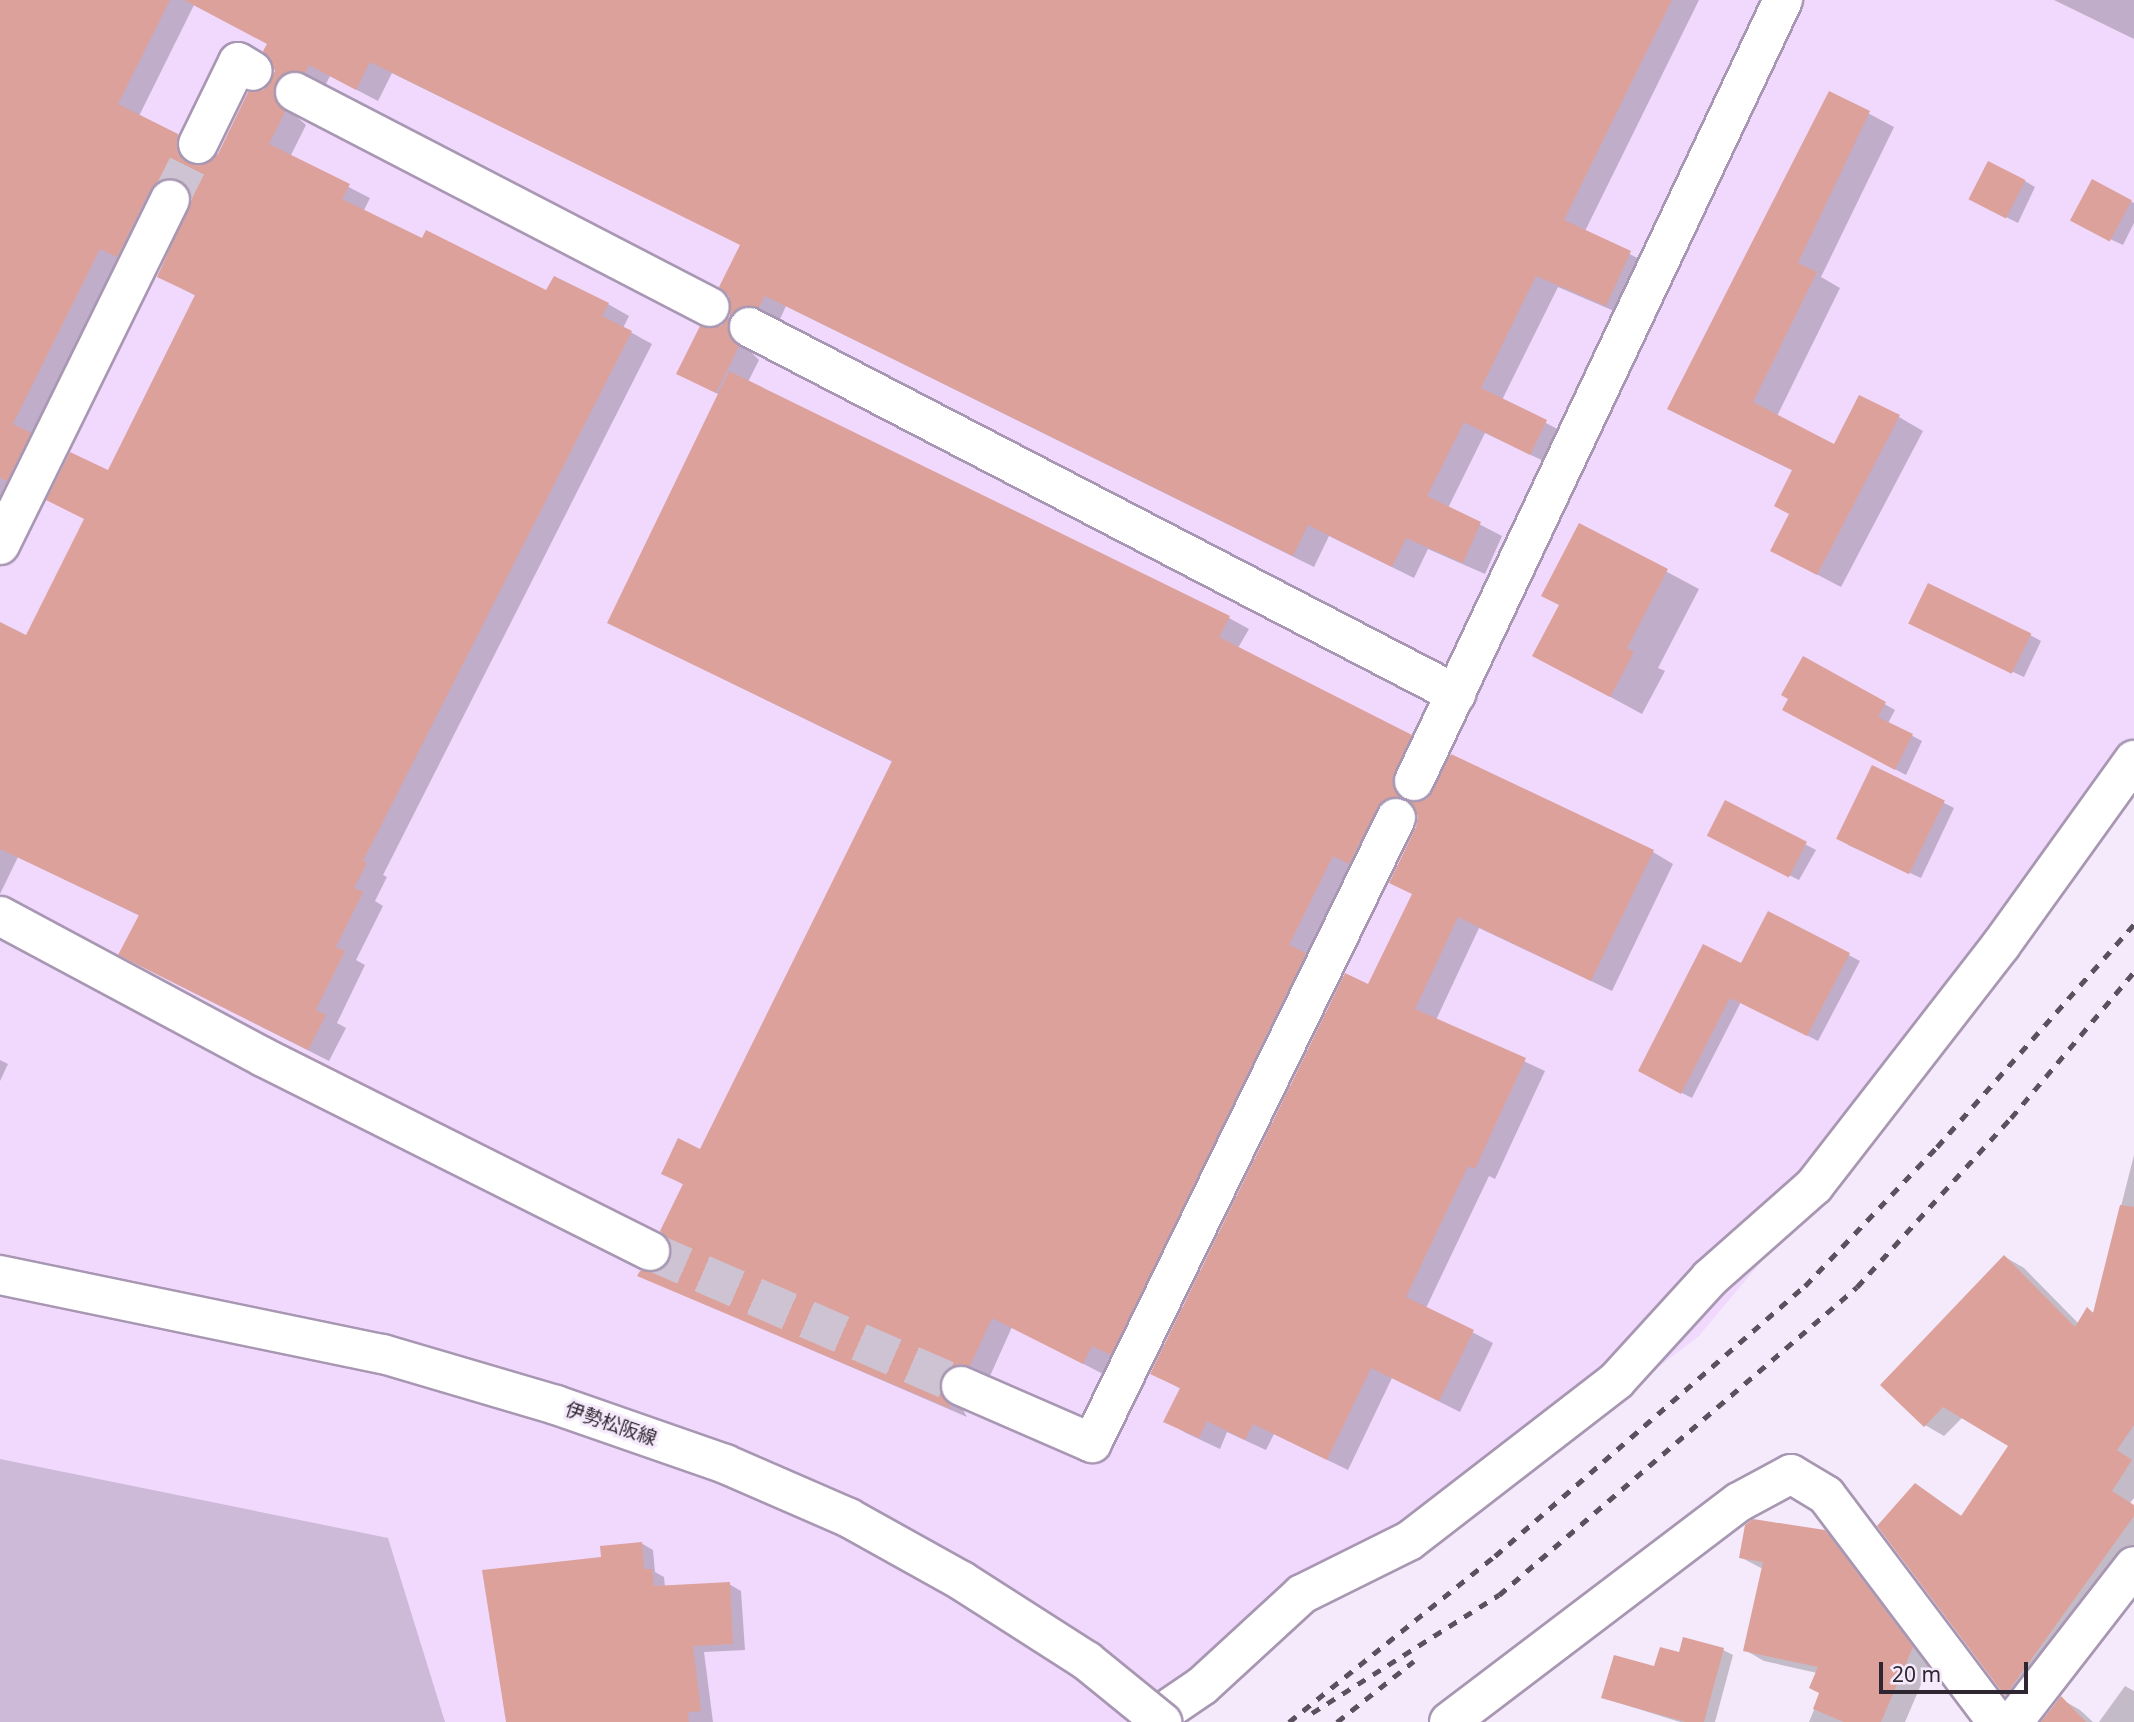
<!DOCTYPE html>
<html>
<head>
<meta charset="utf-8">
<style>
	body { margin:0 }
	#map { position:relative; width:2134px; height:1722px; overflow:hidden; background:#f5eafb; font-family:"Noto Sans","Noto Sans JP",sans-serif }
	div>[style] { position:absolute }
	[style*='--x'] { left:calc(var(--x)*1px); top:calc(var(--y)*1px); width:calc(var(--w)*1px); rotate:calc(var(--a)*1deg) }
	.built>* { inset:0; background:#f0d9fd }
	.green>* { inset:0; background:#cdb9d8 }
	.shadow>* { inset:0; background:#0003 }
	.building>* { inset:0; background:#dca19b; transform-origin:0 0 }
	.minor-tunnel>* { height:38px; margin-top:-19px; transform-origin:0; background:repeating-linear-gradient(90deg,#cdc3d3 0 38px,transparent 0 57px) }
	.roads { filter:drop-shadow(2px 0 #a897b2) drop-shadow(-2px 0 #a897b2) drop-shadow(0 2px #a897b2) drop-shadow(0 -2px #a897b2) }
	.minor>* { height:38px; margin:-19px; padding:0 19px; transform-origin:19px; border-radius:19px; background:#fff }
	.rail>* { height:5px; margin-top:-2.5px; transform-origin:0; background:repeating-linear-gradient(90deg,#59515d 0 9px,transparent 0 18px) }
	.bridges { filter:drop-shadow(2px 0 #a897b2) drop-shadow(-2px 0 #a897b2) drop-shadow(0 2px #a897b2) drop-shadow(0 -2px #a897b2) }
	.major-bridge>* { height:38px; margin:-19px; padding:0 19px; transform-origin:19px; border-radius:19px; background:#fff }
	span { translate:-50% -50%; white-space:nowrap; text-align:center; line-height:1.15; -webkit-text-stroke:6px #f5eafb; paint-order:stroke }
	.street-label { font-size:19px; color:#2e2732 }
	.scale { position:absolute; left:1879px; top:1662px; width:149px; height:32px; box-sizing:border-box; border:4px solid #2e2732; border-top:0; padding-left:9px; font-size:21px; line-height:24px; white-space:nowrap; color:#2e2732; -webkit-text-stroke:5px #f5eafb; paint-order:stroke }
</style>
</head>
<body>
<div id="map">
	<div class="built">
		<i style="clip-path:polygon(0 0,2134px 0,2134px 751px,1907px 1087px,1699px 1336px,1487px 1499px,1125px 1722px,0 1722px)"></i>
	</div>
	<div class="green">
		<i style="clip-path:polygon(0 1459px,388px 1538px,445px 1722px,0 1722px)"></i>
	</div>
	<div class="shadow">
		<i style="clip-path:polygon(evenodd,0 0,1699px 0,1585px 231px,1651px 265px,1628px 317px,1558px 287px,1502px 400px,1567px 434px,1552px 465px,1485px 433px,1448px 508px,1502px 536px,1485px 574px,1428px 549px,1414px 578px,1329px 536px,1314px 567px,786px 306px,780px 319px,760px 320px,750px 330px,751px 352px,759px 360px,748px 382px,1229px 618px,1249px 629px,1238px 648px,1430px 747px,1411px 794px,1416px 802px,1653px 852px,1673px 864px,1612px 991px,1479px 928px,1436px 1020px,1545px 1071px,1495px 1179px,1489px 1176px,1426px 1308px,1493px 1343px,1460px 1412px,1392px 1378px,1348px 1470px,1274px 1434px,1266px 1450px,1227px 1432px,1220px 1449px,1186px 1433px,1166px 1421px,1181px 1389px,1152px 1373px,1369px 987px,1414px 895px,1419px 815px,1415px 808px,1404px 810px,1131px 1364px,1112px 1355px,1103px 1374px,1012px 1327px,990px 1376px,978px 1375px,958px 1401px,967px 1417px,640px 1276px,662px 1271px,672px 1261px,684px 1185px,663px 1173px,701px 1152px,893px 762px,609px 623px,720px 395px,700px 385px,722px 327px,731px 317px,730px 295px,742px 245px,392px 73px,378px 101px,330px 76px,326px 84px,306px 85px,296px 95px,297px 117px,306px 125px,290px 157px,370px 198px,363px 212px,423px 241px,546px 292px,608px 304px,629px 316px,623px 328px,652px 344px,383px 875px,387px 877px,375px 901px,383px 906px,356px 960px,365px 965px,337px 1023px,346px 1028px,329px 1061px,142px 966px,140px 916px,18px 857px,0 894px,0 624px,27px 638px,196px 296px,159px 276px,194px 199px,191px 190px,172px 202px,0 505px,0 0,194px 5px,269px 44px,277px 71px,219px 155px,201px 167px,199px 148px,139px 116px,194px 5px)"></i>
		<i style="clip-path:polygon(2054px 0,2134px 0,2134px 39px)"></i>
		<i style="clip-path:polygon(1830px 93px,1894px 127px,1821px 277px,1840px 288px,1777px 416px,1835px 447px,1899px 417px,1923px 431px,1841px 587px,1797px 564px,1791px 514px,1794px 471px,1694px 422px)"></i>
		<i style="clip-path:polygon(2025px 181px,2035px 187px,2018px 223px,1982px 205px)"></i>
		<i style="clip-path:polygon(2093px 182px,2134px 203px,2134px 223px,2123px 245px,2084px 227px)"></i>
		<i style="clip-path:polygon(1579px 525px,1699px 589px,1658px 668px,1665px 671px,1642px 714px,1566px 673px,1561px 605px)"></i>
		<i style="clip-path:polygon(1922px 630px,2030px 635px,2041px 641px,2024px 677px)"></i>
		<i style="clip-path:polygon(1804px 658px,1895px 710px,1888px 723px,1922px 741px,1906px 775px,1795px 716px)"></i>
		<i style="clip-path:polygon(1873px 767px,1954px 808px,1921px 878px,1848px 845px)"></i>
		<i style="clip-path:polygon(1726px 802px,1816px 850px,1799px 880px,1720px 841px)"></i>
		<i style="clip-path:polygon(1769px 913px,1860px 961px,1818px 1041px,1741px 1002px,1692px 1098px,1650px 1077px,1742px 966px)"></i>
		<i style="clip-path:polygon(0 1060px,8px 1064px,0 1081px)"></i>
		<i style="clip-path:polygon(2134px 1155px,2134px 1498px,2130px 1503px,2134px 1506px,2134px 1568px,2025px 1706px,2006px 1695px,1879px 1526px,1915px 1485px,1963px 1517px,2011px 1445px,1963px 1417px,1944px 1436px,1925px 1425px,2005px 1257px,2024px 1268px,2079px 1324px,2087px 1309px,2094px 1313px)"></i>
		<i style="clip-path:polygon(1824px 1532px,1844px 1543px,1932px 1659px,1905px 1722px,1809px 1722px,1821px 1693px,1817px 1673px,1764px 1661px,1745px 1650px,1763px 1569px,1740px 1557px)"></i>
		<i style="clip-path:polygon(641px 1543px,653px 1550px,655px 1572px,664px 1577px,665px 1587px,729px 1584px,741px 1591px,745px 1650px,704px 1652px,713px 1722px,508px 1722px,603px 1558px)"></i>
		<i style="clip-path:polygon(1723px 1650px,1733px 1655px,1715px 1722px,1680px 1722px,1603px 1698px,1680px 1655px)"></i>
		<i style="clip-path:polygon(2125px 1686px,2134px 1691px,2134px 1722px,2099px 1722px)"></i>
		<i style="clip-path:polygon(2061px 1699px,2080px 1710px,2093px 1722px,2040px 1722px)"></i>
	</div>
	<div class="building">
		<i style="clip-path:polygon(0 0,170px 0,118px 104px,178px 134px,180px 156px,199px 166px,218px 154px,248px 92px,264px 90px,275px 71px,263px 51px,267px 44px,184px 0,1672px 0,1564px 220px,1631px 251px,1606px 306px,1536px 276px,1481px 388px,1547px 420px,1530px 455px,1464px 422px,1427px 496px,1481px 522px,1463px 563px,1406px 538px,1392px 567px,1308px 525px,1293px 556px,765px 296px,759px 307px,738px 308px,729px 318px,730px 338px,739px 346px,716px 393px,676px 374px,700px 326px,721px 326px,730px 316px,729px 296px,719px 287px,740px 245px,370px 62px,356px 90px,309px 65px,305px 73px,283px 74px,273px 94px,285px 112px,269px 144px,350px 184px,342px 199px,422px 238px,426px 230px,546px 290px,554px 276px,609px 303px,602px 316px,632px 331px,363px 861px,367px 863px,354px 888px,363px 892px,336px 947px,345px 951px,316px 1010px,326px 1015px,308px 1050px,118px 955px,139px 915px,0 849px,0 622px,26px 635px,84px 519px,46px 500px,70px 452px,108px 470px,195px 295px,157px 277px,192px 199px,188px 187px,168px 178px,150px 190px,117px 257px,100px 249px,13px 424px,31px 433px,7px 481px,0 478px)"></i>
		<i style="clip-path:polygon(1829px 91px,1870px 111px,1798px 263px,1817px 272px,1753px 402px,1834px 444px,1859px 395px,1900px 415px,1817px 575px,1770px 551px,1789px 514px,1774px 506px,1792px 470px,1667px 409px)"></i>
		<i style="left:1988px;top:161px;width:42px;height:43px;rotate:27deg"></i>
		<i style="left:2092px;top:179px;width:45px;height:47px;rotate:28deg"></i>
		<i style="clip-path:polygon(729px 371px,1230px 616px,1219px 637px,1412px 735px,1392px 782px,1400px 797px,1384px 800px,1377px 808px,1349px 864px,1333px 856px,1289px 945px,1306px 953px,1111px 1355px,1092px 1346px,1083px 1364px,992px 1318px,970px 1366px,958px 1364px,941px 1377px,939px 1389px,951px 1409px,637px 1276px,640px 1271px,661px 1270px,670px 1260px,669px 1240px,660px 1231px,683px 1184px,661px 1174px,678px 1138px,700px 1149px,892px 761px,607px 623px)"></i>
		<i style="clip-path:polygon(1579px 523px,1668px 569px,1627px 648px,1634px 652px,1610px 697px,1532px 656px,1559px 605px,1541px 596px)"></i>
		<i style="left:1928px;top:583px;width:115px;height:45px;rotate:26deg"></i>
		<i style="clip-path:polygon(1803px 656px,1886px 702px,1878px 717px,1913px 734px,1895px 770px,1782px 710px,1788px 699px,1781px 695px)"></i>
		<i style="clip-path:polygon(1451px 754px,1654px 850px,1591px 981px,1458px 917px,1415px 1009px,1526px 1058px,1475px 1169px,1468px 1166px,1406px 1297px,1474px 1330px,1439px 1401px,1371px 1368px,1327px 1460px,1253px 1424px,1245px 1440px,1207px 1421px,1199px 1438px,1163px 1422px,1180px 1388px,1150px 1374px,1345px 973px,1368px 984px,1412px 894px,1389px 883px,1416px 827px,1418px 816px,1410px 802px,1427px 799px)"></i>
		<i style="left:1872px;top:765px;width:81px;height:82px;rotate:26deg"></i>
		<i style="left:1725px;top:800px;width:92px;height:40px;rotate:27deg"></i>
		<i style="clip-path:polygon(1768px 911px,1850px 953px,1807px 1036px,1730px 998px,1681px 1094px,1638px 1071px,1703px 944px,1741px 963px)"></i>
		<i style="clip-path:polygon(2120px 1205px,2134px 1207px,2134px 1425px,2117px 1450px,2132px 1460px,2112px 1491px,2134px 1505px,2134px 1516px,2005px 1696px,1877px 1526px,1915px 1483px,1961px 1516px,2008px 1446px,1943px 1407px,1924px 1427px,1880px 1385px,2004px 1255px,2075px 1327px,2087px 1307px,2093px 1313px)"></i>
		<i style="clip-path:polygon(1753px 1519px,1825px 1530px,1913px 1647px,1881px 1722px,1844px 1722px,1813px 1709px,1819px 1693px,1809px 1688px,1818px 1667px,1743px 1651px,1763px 1562px,1739px 1558px,1745px 1525px)"></i>
		<i style="clip-path:polygon(642px 1542px,644px 1569px,652px 1569px,654px 1586px,730px 1582px,733px 1644px,693px 1646px,701px 1711px,688px 1712px,689px 1722px,506px 1722px,482px 1570px,601px 1557px,600px 1546px)"></i>
		<i style="clip-path:polygon(1683px 1637px,1724px 1648px,1704px 1722px,1686px 1722px,1601px 1698px,1614px 1655px,1654px 1666px,1660px 1647px,1679px 1652px)"></i>
		<i style="clip-path:polygon(2061px 1696px,2086px 1722px,2041px 1722px)"></i>
	</div>
	<div class="minor-tunnel">
		<i style="--x:170;--y:200;--w:63;--a:-63.4"></i>
		<i style="--x:650;--y:1251;--w:339;--a:23.5"></i>
	</div>
	<div class="roads">
		<div class="minor">
			<i style="--x:295;--y:92;--w:467;--a:27.4"></i>
			<i style="--x:198;--y:144;--w:91;--a:-64"></i>
			<i style="--x:238;--y:62;--w:17;--a:31"></i>
			<i style="--x:749;--y:327;--w:797;--a:27.43"></i>
			<i style="--x:0;--y:545;--w:385;--a:-63.8"></i>
			<i style="--x:1414;--y:781;--w:864;--a:-64.71"></i>
			<i style="--x:0;--y:916;--w:298;--a:28.2"></i>
			<i style="--x:263;--y:1057;--w:433;--a:26.6"></i>
			<i style="--x:961;--y:1386;--w:143;--a:23.5"></i>
			<i style="--x:1092;--y:1443;--w:695;--a:-64.06"></i>
			<i style="--x:1149;--y:1722;--w:64;--a:-34.2"></i>
			<i style="--x:1202;--y:1686;--w:136;--a:-42.6"></i>
			<i style="--x:1302;--y:1594;--w:119;--a:-26.4"></i>
			<i style="--x:1409;--y:1541;--w:263;--a:-37.7"></i>
			<i style="--x:1617;--y:1380;--w:138;--a:-47.6"></i>
			<i style="--x:1710;--y:1278;--w:139;--a:-41.5"></i>
			<i style="--x:1814;--y:1186;--w:305;--a:-52.2"></i>
			<i style="--x:2001;--y:945;--w:228;--a:-54.3"></i>
			<i style="--x:1449;--y:1722;--w:364;--a:-37.2"></i>
			<i style="--x:1739;--y:1502;--w:59;--a:-28.3"></i>
			<i style="--x:1791;--y:1474;--w:41;--a:31"></i>
			<i style="--x:1826;--y:1495;--w:284;--a:53"></i>
			<i style="--x:2013;--y:1722;--w:197;--a:-52.2"></i>
		</div>
	</div>
	<div class="rail">
		<i style="--x:1312;--y:1713;--w:221;--a:-32.3"></i>
		<i style="--x:1499;--y:1595;--w:472;--a:-40.7"></i>
		<i style="--x:1857;--y:1287;--w:229;--a:-47.7"></i>
		<i style="--x:2011;--y:1118;--w:191;--a:-49.9"></i>
		<i style="--x:1289;--y:1722;--w:265;--a:-38.9"></i>
		<i style="--x:1495;--y:1556;--w:411;--a:-41.1"></i>
		<i style="--x:1805;--y:1286;--w:192;--a:-46.5"></i>
		<i style="--x:1937;--y:1147;--w:298;--a:-48.5"></i>
		<i style="--x:1337;--y:1722;--w:98;--a:-38.4"></i>
	</div>
	<div class="bridges">
		<div class="major-bridge">
			<i style="--x:0;--y:1275;--w:391;--a:11.7"></i>
			<i style="--x:383;--y:1354;--w:180;--a:16.4"></i>
			<i style="--x:556;--y:1405;--w:179;--a:19.2"></i>
			<i style="--x:725;--y:1464;--w:135;--a:23.5"></i>
			<i style="--x:849;--y:1518;--w:129;--a:29.1"></i>
			<i style="--x:962;--y:1581;--w:148;--a:32.6"></i>
			<i style="--x:1087;--y:1661;--w:97;--a:39.1"></i>
		</div>
	</div>
	<div class="street-label">
		<span style="left:611px;top:1424px;rotate:19deg">伊勢松阪線</span>
	</div>
	<div class="scale">20 m</div>
</div>
</body>
</html>
